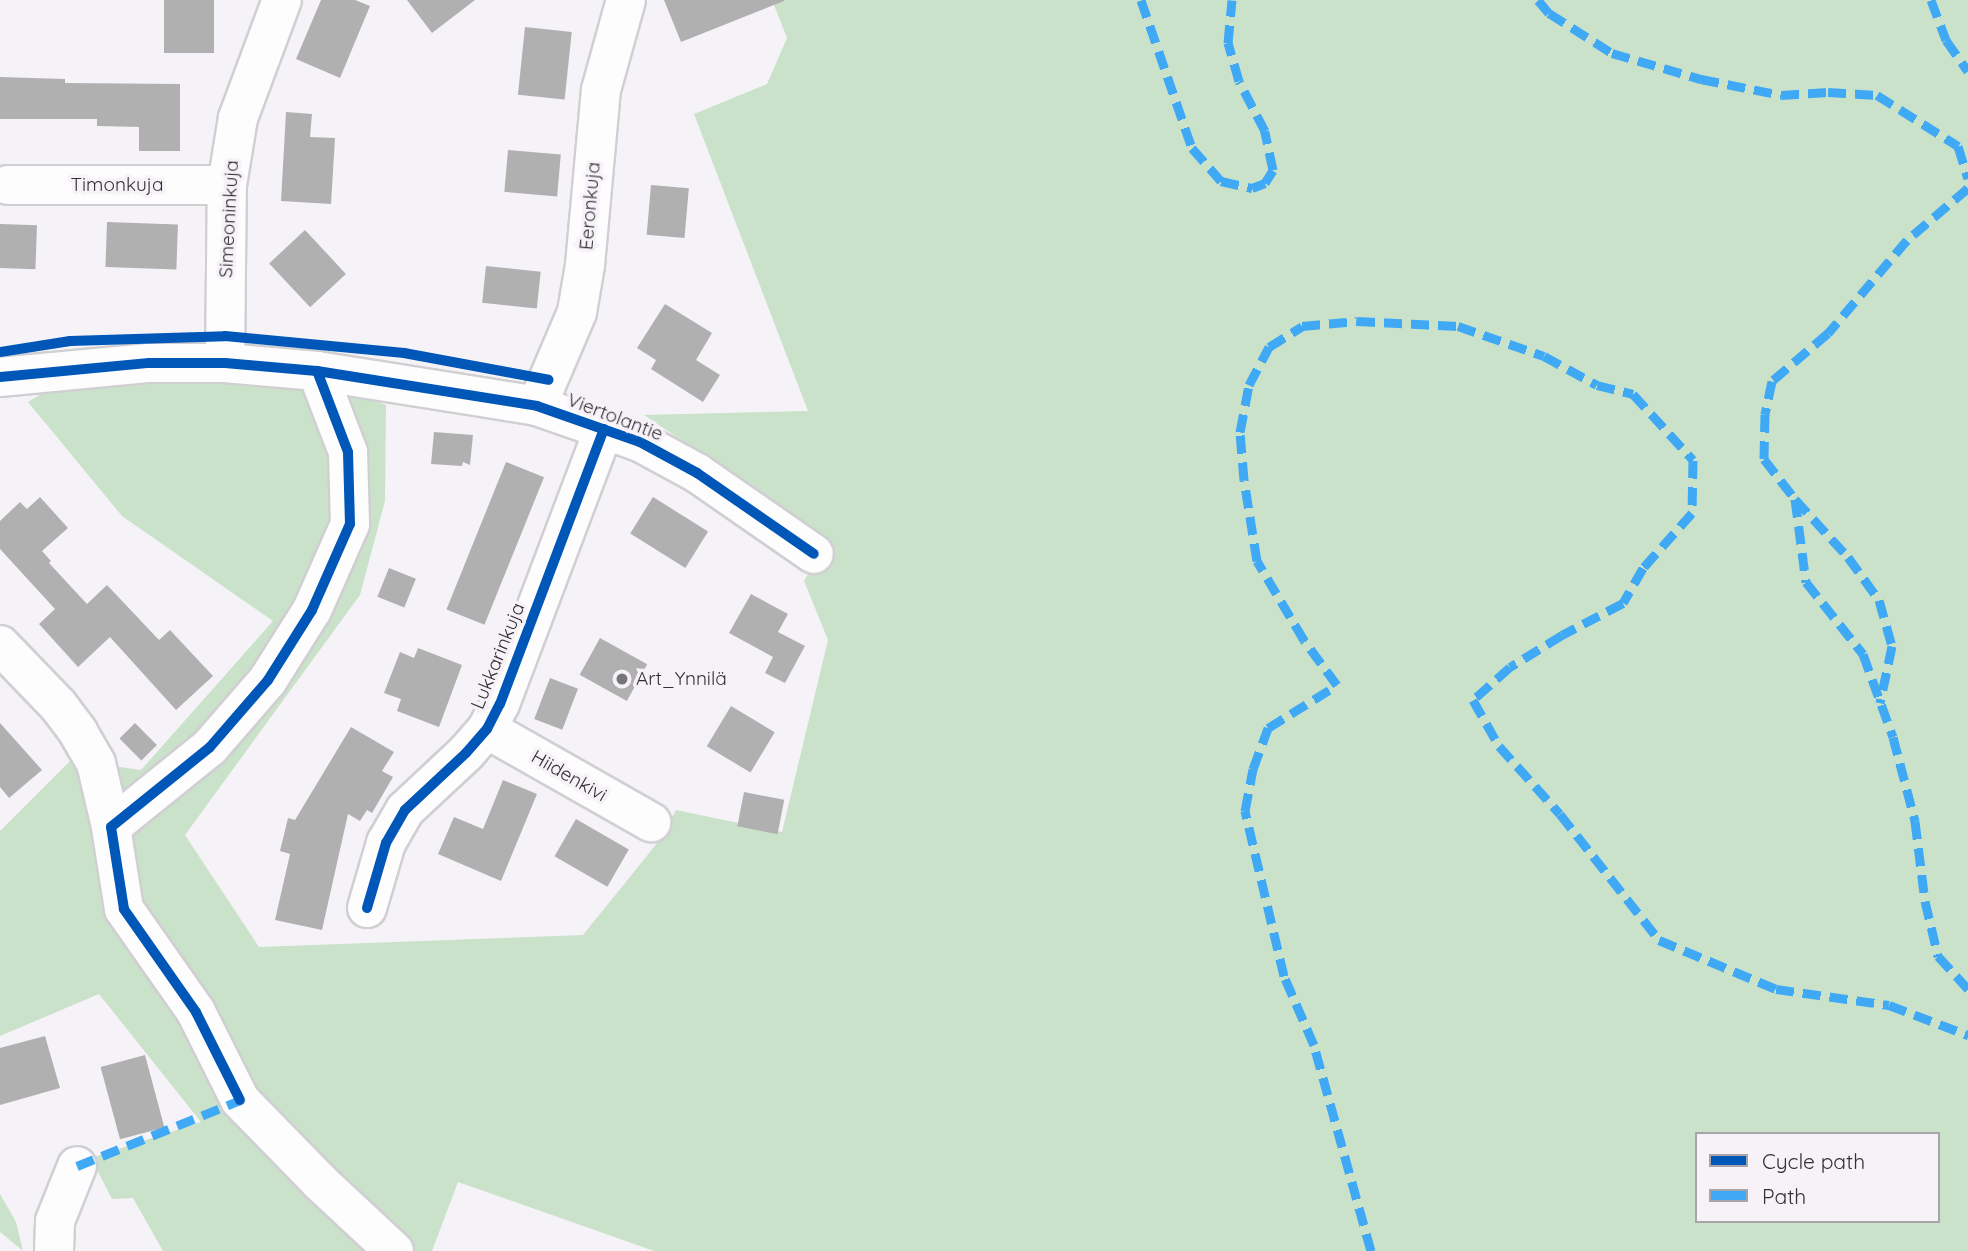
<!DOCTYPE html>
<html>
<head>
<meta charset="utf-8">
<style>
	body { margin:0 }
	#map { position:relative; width:1968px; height:1251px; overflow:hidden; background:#f5f3f7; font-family:Quicksand,sans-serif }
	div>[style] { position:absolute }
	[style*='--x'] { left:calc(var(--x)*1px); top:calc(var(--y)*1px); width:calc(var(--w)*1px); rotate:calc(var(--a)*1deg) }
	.green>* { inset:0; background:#cae2c9 }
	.building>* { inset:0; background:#b1b0b1; transform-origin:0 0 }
	.roads { filter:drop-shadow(2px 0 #d0cfd2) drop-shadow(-2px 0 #d0cfd2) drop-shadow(0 2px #d0cfd2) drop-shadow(0 -2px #d0cfd2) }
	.minor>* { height:38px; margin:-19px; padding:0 19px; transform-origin:19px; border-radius:19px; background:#fefdfe }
	.quiet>* { height:9px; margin-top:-4.5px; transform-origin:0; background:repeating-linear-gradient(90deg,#3fa9f5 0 18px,transparent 0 27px) }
	.cycleway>* { height:10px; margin:-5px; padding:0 5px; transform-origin:5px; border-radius:5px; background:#0057b8 }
	.dots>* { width:19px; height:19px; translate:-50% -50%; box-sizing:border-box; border:4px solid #f6f2f8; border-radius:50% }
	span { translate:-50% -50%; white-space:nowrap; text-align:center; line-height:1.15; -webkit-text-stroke:7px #f6f2f8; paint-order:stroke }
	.street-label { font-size:19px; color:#323133 }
	.poi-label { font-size:19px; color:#323133 }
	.left { translate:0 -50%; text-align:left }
	.legend { position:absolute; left:1695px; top:1132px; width:245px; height:91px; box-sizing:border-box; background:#f6f2f8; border:2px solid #a8a5a9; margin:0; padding:9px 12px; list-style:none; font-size:21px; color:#323133 }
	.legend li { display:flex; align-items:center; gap:14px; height:35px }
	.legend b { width:35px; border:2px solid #a8a5a9 }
</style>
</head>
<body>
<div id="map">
	<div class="green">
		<i style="clip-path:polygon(evenodd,772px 0,1968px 0,1968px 1251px,654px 1251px,458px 1182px,432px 1251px,163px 1251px,133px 1198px,112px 1199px,91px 1158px,201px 1122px,99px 994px,0 1036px,0 831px,71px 760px,141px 770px,273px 621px,122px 516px,28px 402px,56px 385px,199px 379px,340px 388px,386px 405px,385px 501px,360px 595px,185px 835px,259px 947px,583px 935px,658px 842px,676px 810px,782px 832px,828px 640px,804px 581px,826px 544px,736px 477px,644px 415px,808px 411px,694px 114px,767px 84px,787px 38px,772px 0,1697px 1134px,1938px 1134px,1938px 1221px,1697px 1221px,1697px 1134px)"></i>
		<i style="clip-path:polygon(0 1194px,16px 1222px,23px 1251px,0 1232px)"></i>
	</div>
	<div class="building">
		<i style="left:164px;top:0;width:50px;height:53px"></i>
		<i style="clip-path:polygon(321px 0,355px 0,370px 6px,340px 78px,296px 59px)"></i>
		<i style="clip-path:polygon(407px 0,475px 0,432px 33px)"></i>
		<i style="clip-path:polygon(664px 0,784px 0,784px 1px,681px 42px)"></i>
		<i style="left:525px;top:27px;width:47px;height:68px;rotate:6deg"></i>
		<i style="clip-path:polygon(0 77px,65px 79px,65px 83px,180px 84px,180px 151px,139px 151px,139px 127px,97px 126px,97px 119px,0 119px)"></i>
		<i style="clip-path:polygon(286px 112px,312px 114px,310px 137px,335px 138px,331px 204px,281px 201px)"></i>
		<i style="left:508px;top:150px;width:53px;height:42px;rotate:5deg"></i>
		<i style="left:651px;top:185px;width:38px;height:50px;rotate:5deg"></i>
		<i style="left:107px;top:222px;width:71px;height:45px;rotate:2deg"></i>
		<i style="left:0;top:224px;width:37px;height:44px;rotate:2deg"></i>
		<i style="left:305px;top:230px;width:60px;height:49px;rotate:47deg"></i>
		<i style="left:486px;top:266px;width:55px;height:37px;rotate:6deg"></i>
		<i style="clip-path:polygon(665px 304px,712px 333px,696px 360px,720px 375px,703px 402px,651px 369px,656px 360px,637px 348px)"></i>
		<i style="clip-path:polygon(434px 432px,473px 435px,470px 465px,463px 462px,462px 466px,431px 464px)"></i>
		<i style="left:506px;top:462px;width:41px;height:159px;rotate:22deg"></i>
		<i style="clip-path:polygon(40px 497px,68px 528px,42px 551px,51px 561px,49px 563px,87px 604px,107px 585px,159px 640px,170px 630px,213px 676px,176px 710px,110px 637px,78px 667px,39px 624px,55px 609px,0 549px,0 521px,20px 502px,27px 509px)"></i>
		<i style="left:653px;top:497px;width:65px;height:43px;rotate:32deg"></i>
		<i style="left:389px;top:568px;width:29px;height:31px;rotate:22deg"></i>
		<i style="clip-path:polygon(751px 594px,788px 614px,778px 632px,805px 646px,785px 683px,765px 673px,773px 657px,729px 633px)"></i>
		<i style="left:600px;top:638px;width:54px;height:42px;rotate:29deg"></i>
		<i style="clip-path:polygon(418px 648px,462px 665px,439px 727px,397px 711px,401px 699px,384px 693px,400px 652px,414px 658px)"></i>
		<i style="left:550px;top:678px;width:30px;height:44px;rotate:21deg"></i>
		<i style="left:731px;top:706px;width:51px;height:47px;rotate:31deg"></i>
		<i style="clip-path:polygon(0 723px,42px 770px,9px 798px,0 787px)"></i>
		<i style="left:135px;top:723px;width:31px;height:22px;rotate:45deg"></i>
		<i style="clip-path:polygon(351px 727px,394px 752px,382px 771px,393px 777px,372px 813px,367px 810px,360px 821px,348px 814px,322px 930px,275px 920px,290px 854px,280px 851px,288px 818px,295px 820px)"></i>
		<i style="clip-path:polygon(503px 780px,537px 794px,501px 881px,438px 854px,454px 817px,483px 829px)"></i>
		<i style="left:744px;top:792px;width:41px;height:35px;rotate:11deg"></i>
		<i style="left:576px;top:819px;width:61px;height:43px;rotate:30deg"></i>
		<i style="clip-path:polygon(45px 1036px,60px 1088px,0 1105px,0 1048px)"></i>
		<i style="left:145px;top:1055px;width:75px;height:46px;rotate:75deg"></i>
	</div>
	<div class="roads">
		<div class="minor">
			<i style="--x:8;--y:185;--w:219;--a:0"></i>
			<i style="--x:225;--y:363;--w:178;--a:-89.4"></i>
			<i style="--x:227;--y:185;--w:68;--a:-80.7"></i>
			<i style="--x:238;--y:118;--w:126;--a:-69.6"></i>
			<i style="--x:317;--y:371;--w:87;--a:69.1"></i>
			<i style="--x:348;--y:452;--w:72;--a:88.4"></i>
			<i style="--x:350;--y:524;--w:94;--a:113.8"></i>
			<i style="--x:312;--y:610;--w:83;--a:122.2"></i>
			<i style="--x:268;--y:680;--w:89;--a:130.9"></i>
			<i style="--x:210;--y:747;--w:127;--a:141.1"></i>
			<i style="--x:111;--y:827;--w:83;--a:81"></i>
			<i style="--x:124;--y:909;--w:126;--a:55"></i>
			<i style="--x:196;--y:1012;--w:98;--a:63.4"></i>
			<i style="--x:240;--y:1100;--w:115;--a:45.7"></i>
			<i style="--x:320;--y:1182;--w:101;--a:43"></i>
			<i style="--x:0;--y:377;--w:150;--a:-5.4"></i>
			<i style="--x:149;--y:363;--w:76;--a:0"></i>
			<i style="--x:225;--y:363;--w:92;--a:5"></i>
			<i style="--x:317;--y:371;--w:223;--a:9"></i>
			<i style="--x:537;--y:406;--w:109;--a:19.3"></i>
			<i style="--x:640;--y:442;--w:65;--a:28.5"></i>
			<i style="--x:697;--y:473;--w:142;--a:34.7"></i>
			<i style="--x:537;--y:406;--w:102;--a:-66.9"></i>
			<i style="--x:577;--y:312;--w:48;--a:-80.3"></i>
			<i style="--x:585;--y:265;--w:176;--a:-84.8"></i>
			<i style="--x:601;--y:90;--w:93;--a:-74.5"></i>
			<i style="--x:0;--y:645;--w:83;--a:46"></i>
			<i style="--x:58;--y:705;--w:34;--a:53"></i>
			<i style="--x:78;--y:732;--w:36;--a:60"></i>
			<i style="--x:96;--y:763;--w:66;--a:76.8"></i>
			<i style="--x:487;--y:729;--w:189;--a:29.6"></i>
			<i style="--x:367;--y:908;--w:68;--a:-73.7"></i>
			<i style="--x:386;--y:843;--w:38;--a:-60"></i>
			<i style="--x:405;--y:810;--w:83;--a:-43.1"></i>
			<i style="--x:466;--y:753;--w:32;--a:-49"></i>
			<i style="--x:487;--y:729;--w:28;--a:-63"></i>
			<i style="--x:500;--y:704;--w:294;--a:-69.3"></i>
			<i style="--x:54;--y:1251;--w:30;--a:-88"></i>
			<i style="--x:55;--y:1221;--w:59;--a:-68.2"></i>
		</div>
	</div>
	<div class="quiet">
		<i style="--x:1141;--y:0;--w:157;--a:71"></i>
		<i style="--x:1192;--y:148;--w:44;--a:48.7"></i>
		<i style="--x:1221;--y:181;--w:32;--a:13"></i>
		<i style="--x:1252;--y:188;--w:14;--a:-21"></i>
		<i style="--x:1265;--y:183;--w:15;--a:-58"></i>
		<i style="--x:1273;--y:170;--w:40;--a:-102"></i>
		<i style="--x:1265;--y:131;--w:56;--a:-117.5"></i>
		<i style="--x:1239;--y:81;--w:40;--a:-106"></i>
		<i style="--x:1228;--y:43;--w:43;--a:-84.7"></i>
		<i style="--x:1538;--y:0;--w:17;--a:50"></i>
		<i style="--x:1549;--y:13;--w:75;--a:32.4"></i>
		<i style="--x:1612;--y:53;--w:93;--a:16.3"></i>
		<i style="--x:1701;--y:79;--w:82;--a:11.3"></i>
		<i style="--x:1781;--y:95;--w:47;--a:-3.7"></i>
		<i style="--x:1828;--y:92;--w:49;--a:3.5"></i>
		<i style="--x:1877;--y:95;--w:96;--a:32.2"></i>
		<i style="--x:1958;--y:146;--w:34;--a:73"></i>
		<i style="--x:1931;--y:0;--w:43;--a:69.4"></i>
		<i style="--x:1946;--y:40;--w:38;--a:55"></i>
		<i style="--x:1968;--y:188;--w:80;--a:139.6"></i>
		<i style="--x:1907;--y:240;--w:122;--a:130.3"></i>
		<i style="--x:1828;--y:333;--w:74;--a:139.4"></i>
		<i style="--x:1772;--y:381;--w:34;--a:102"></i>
		<i style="--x:1765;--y:414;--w:45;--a:91.3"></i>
		<i style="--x:1764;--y:459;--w:51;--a:52.2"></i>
		<i style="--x:1795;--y:499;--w:84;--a:82.5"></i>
		<i style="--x:1806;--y:582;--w:92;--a:51.6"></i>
		<i style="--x:1863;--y:654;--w:88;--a:70.1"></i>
		<i style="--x:1893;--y:737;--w:87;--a:75.3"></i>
		<i style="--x:1915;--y:821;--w:81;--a:82.9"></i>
		<i style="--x:1925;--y:901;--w:57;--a:76.7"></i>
		<i style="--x:1938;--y:956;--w:45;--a:47.7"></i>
		<i style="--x:1795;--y:499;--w:79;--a:47.6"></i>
		<i style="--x:1848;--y:557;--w:53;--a:54.2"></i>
		<i style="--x:1879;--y:600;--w:48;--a:74.2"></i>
		<i style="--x:1892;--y:646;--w:58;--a:101.9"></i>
		<i style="--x:77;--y:1166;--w:176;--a:-22"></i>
		<i style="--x:1371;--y:1251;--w:214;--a:-105.5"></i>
		<i style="--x:1314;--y:1045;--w:75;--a:-113.5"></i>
		<i style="--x:1284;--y:976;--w:170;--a:-103.3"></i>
		<i style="--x:1245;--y:811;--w:43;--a:-79.2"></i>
		<i style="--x:1253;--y:769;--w:44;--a:-69.9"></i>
		<i style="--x:1268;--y:728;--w:81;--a:-31.9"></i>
		<i style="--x:1337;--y:685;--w:56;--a:-126.3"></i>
		<i style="--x:1304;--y:640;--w:92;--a:-120.7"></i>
		<i style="--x:1257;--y:561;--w:82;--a:-99.1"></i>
		<i style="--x:1244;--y:480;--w:48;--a:-94.8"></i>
		<i style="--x:1240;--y:432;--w:48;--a:-79.2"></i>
		<i style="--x:1249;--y:385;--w:43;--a:-62.2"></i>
		<i style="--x:1269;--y:347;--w:39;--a:-32"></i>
		<i style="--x:1302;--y:326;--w:55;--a:-5.2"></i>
		<i style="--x:1357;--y:321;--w:101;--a:2.8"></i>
		<i style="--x:1458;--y:326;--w:91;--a:19.2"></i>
		<i style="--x:1544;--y:356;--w:60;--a:28.7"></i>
		<i style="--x:1597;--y:385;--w:37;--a:14"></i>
		<i style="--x:1633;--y:394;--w:89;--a:47.7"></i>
		<i style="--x:1693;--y:460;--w:53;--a:91.1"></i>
		<i style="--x:1692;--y:513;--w:74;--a:131.7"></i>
		<i style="--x:1643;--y:568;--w:40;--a:119.7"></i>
		<i style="--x:1623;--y:603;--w:69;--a:152.3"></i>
		<i style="--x:1562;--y:635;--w:61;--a:148.4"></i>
		<i style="--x:1510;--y:667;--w:50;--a:138.3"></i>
		<i style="--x:1473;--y:700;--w:53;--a:60.5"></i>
		<i style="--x:1499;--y:746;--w:91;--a:48.1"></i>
		<i style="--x:1560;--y:814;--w:160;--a:51.8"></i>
		<i style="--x:1659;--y:940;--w:127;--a:22.7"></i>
		<i style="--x:1776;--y:989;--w:114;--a:8.1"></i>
		<i style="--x:1889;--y:1005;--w:85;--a:20.8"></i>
	</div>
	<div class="cycleway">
		<i style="--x:0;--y:352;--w:71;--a:-8.9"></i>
		<i style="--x:70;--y:341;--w:155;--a:-1.8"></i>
		<i style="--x:225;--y:336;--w:180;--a:5.4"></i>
		<i style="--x:404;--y:353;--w:147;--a:10.5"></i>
		<i style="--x:0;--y:377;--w:150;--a:-5.4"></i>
		<i style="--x:149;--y:363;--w:76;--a:0"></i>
		<i style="--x:225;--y:363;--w:92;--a:5"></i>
		<i style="--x:317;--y:371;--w:223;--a:9"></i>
		<i style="--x:537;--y:406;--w:109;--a:19.3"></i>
		<i style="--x:640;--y:442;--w:65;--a:28.5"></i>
		<i style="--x:697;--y:473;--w:142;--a:34.7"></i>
		<i style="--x:367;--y:908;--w:68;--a:-73.7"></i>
		<i style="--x:386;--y:843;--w:38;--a:-60"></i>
		<i style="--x:405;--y:810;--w:83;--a:-43.1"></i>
		<i style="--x:466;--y:753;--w:32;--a:-49"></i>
		<i style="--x:487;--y:729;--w:28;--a:-63"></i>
		<i style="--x:500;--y:704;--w:294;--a:-69.3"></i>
		<i style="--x:240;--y:1100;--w:98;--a:-116.6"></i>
		<i style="--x:196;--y:1012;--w:126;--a:-125"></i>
		<i style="--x:124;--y:909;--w:83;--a:-99"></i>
		<i style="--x:111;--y:827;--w:127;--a:-38.9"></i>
		<i style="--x:210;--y:747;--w:89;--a:-49.1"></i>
		<i style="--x:268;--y:680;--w:83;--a:-57.8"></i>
		<i style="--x:312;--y:610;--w:94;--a:-66.2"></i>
		<i style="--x:350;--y:524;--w:72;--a:-91.6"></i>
		<i style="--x:348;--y:452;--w:87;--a:-110.9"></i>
	</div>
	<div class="dots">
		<i style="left:622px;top:679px;background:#767578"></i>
	</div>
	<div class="street-label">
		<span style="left:117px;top:185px">Timonkuja</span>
		<span style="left:590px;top:206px;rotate:-85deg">Eeronkuja</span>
		<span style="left:229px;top:219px;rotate:-87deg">Simeoninkuja</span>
		<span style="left:615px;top:417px;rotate:21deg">Viertolantie</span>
		<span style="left:498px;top:656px;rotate:-68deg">Lukkarinkuja</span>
		<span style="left:569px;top:776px;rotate:30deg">Hiidenkivi</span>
	</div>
	<div class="poi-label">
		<span class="left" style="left:636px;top:679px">Art_Ynnilä</span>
	</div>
	<ul class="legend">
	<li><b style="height:9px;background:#0057b8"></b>Cycle path</li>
	<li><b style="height:9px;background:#3fa9f5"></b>Path</li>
	</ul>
</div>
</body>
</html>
